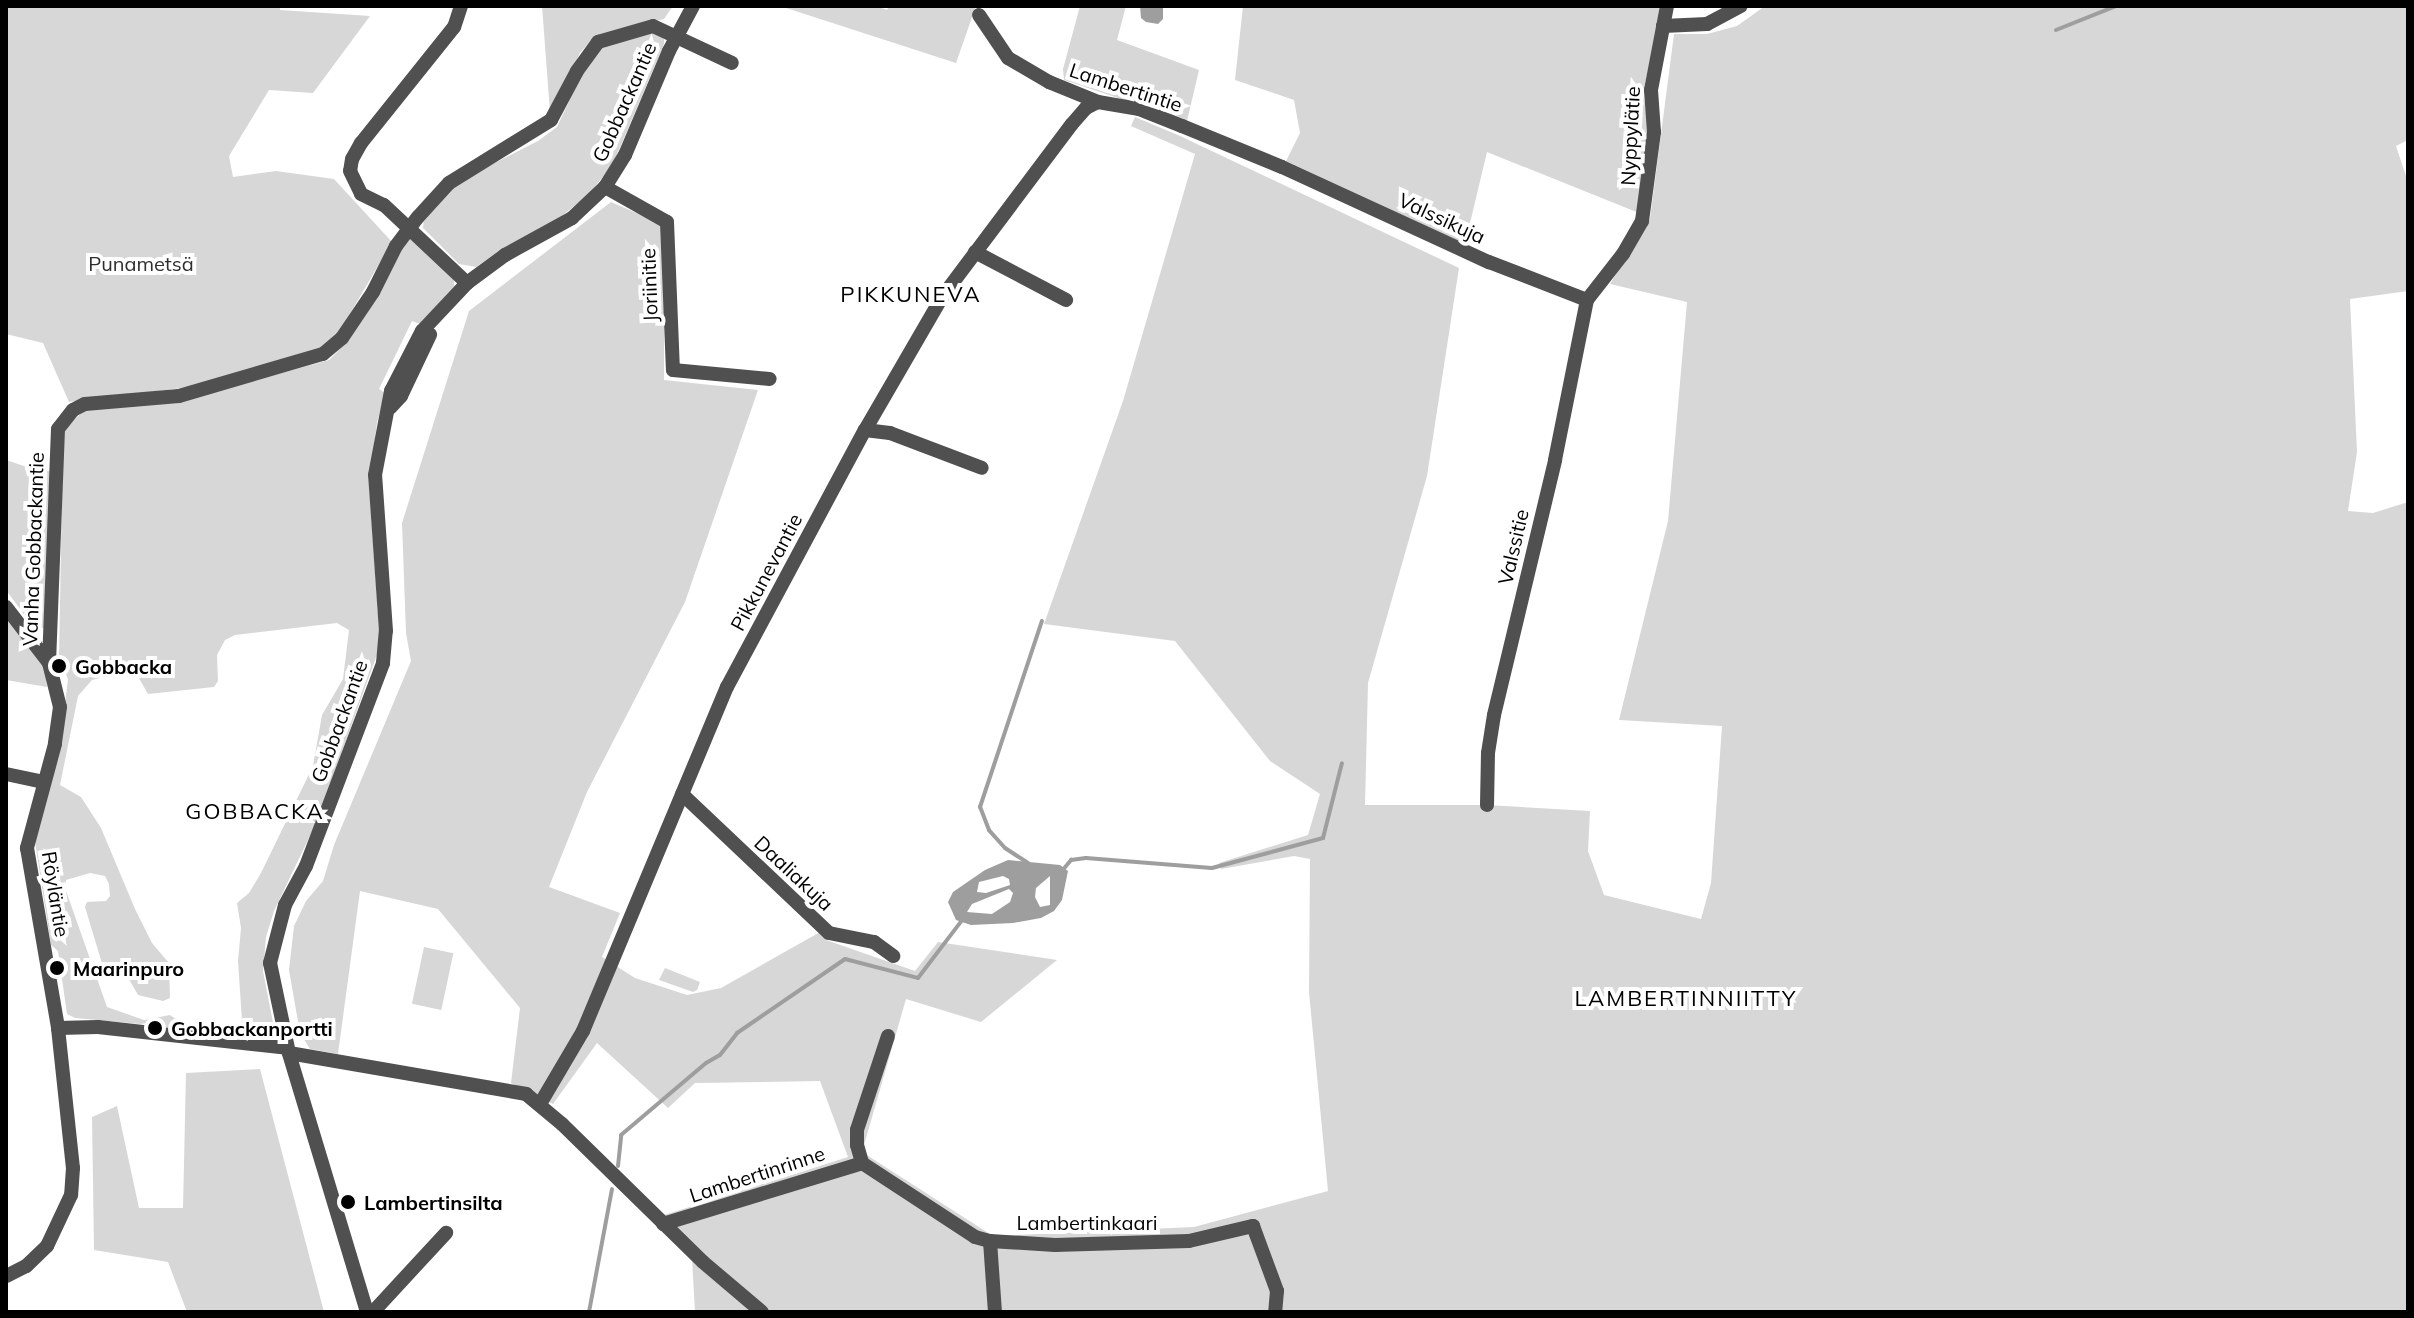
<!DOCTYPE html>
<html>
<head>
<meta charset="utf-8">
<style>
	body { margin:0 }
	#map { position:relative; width:2414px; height:1318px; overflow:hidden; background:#fff; font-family:Mulish,sans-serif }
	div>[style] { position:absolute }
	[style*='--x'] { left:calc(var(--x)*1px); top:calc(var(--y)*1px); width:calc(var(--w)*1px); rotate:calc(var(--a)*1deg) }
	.green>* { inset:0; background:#d7d7d7; transform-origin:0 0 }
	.water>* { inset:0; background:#9e9e9e }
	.stream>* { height:4px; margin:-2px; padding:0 2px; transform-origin:2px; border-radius:2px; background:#9e9e9e }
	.minor>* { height:14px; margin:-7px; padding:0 7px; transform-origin:7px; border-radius:7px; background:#505050 }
	.dots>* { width:22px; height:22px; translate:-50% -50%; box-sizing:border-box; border:4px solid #fff; border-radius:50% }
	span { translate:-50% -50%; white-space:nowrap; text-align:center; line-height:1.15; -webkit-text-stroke:8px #fff; paint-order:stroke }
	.street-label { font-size:20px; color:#000 }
	.park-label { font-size:20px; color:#2e2e2e }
	.poi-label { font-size:20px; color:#000; font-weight:700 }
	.left { translate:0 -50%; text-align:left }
	.neighbourhood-label { font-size:22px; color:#000; letter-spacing:2px }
	.frame { position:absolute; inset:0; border:8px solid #000; pointer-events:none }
</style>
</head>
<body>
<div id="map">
	<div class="green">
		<i style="clip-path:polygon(6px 6px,280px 6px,280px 10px,370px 16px,313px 93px,269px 90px,229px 156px,233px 177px,276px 171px,334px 179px,392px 242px,338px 334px,319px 350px,198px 386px,69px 402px,43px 343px,6px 334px)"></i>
		<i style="clip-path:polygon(542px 6px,673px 6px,664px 19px,599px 35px,591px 40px,580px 53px,550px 112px)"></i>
		<i style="clip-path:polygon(780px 6px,876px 6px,887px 10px,889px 6px,976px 6px,956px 63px)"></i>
		<i style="clip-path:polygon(1080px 6px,1126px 6px,1117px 40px,1199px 70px,1187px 121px,1064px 80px,1063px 69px)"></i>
		<i style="clip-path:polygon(1243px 6px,1662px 6px,1643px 93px,1649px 126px,1639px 213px,1487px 152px,1465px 244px,1286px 161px,1300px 133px,1294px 100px,1235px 80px)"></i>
		<i style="clip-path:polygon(1765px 6px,2408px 6px,2408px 140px,2396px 146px,2408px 182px,2408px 291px,2350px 299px,2357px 452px,2348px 511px,2373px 513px,2408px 502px,2408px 1312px,695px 1312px,692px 1258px,661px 1216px,848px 1157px,820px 1081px,695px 1083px,668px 1108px,597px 1043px,553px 1104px,511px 1083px,520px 1008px,438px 909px,360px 891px,338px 1054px,310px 1049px,300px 1033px,289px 970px,294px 926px,306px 901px,323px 881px,334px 845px,411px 661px,406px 633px,402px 523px,469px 311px,611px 202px,664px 225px,664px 380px,758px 390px,685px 602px,587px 792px,549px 887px,620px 913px,602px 957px,635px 978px,687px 995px,721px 988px,822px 931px,826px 940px,915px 971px,938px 942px,1057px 960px,981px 1022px,906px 999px,862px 1152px,993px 1236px,1194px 1227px,1328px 1191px,1309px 992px,1310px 859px,1294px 856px,1221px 869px,1219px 863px,1308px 835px,1320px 794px,1270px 761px,1175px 641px,1044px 624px,1123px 401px,1195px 154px,1131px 126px,1135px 117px,1180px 136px,1459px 268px,1427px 476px,1368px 683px,1365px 805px,1487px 805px,1590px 811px,1588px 851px,1604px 895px,1701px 919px,1711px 883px,1722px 726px,1619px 720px,1668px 521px,1687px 302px,1610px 284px,1650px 219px,1674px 34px,1707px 34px,1737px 26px)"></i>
		<i style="clip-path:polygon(654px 31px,664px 39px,664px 44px,613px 164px,590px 193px,562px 216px,503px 248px,476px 267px,459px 264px,423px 228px,424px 218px,451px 185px,538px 141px,557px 127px,590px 57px,600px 47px)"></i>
		<i style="clip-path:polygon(evenodd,411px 234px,454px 276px,454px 286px,420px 324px,412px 321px,379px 389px,385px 393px,377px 423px,369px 484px,379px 629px,378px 652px,316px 823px,274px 911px,266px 937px,263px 971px,275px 1033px,268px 1042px,171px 1029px,155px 1022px,140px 1024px,75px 1018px,67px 1014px,58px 951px,51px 945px,35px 842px,42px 806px,59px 757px,68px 679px,59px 659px,63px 436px,70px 422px,89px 408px,187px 399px,329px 360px,349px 340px,411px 234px,337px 623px,349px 630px,343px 679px,322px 715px,313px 766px,261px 873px,249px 893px,237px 903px,241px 928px,238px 961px,242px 1021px,234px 1031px,183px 1024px,170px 1015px,144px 1020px,107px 1007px,65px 888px,66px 880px,90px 873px,105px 876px,109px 884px,110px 896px,106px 901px,87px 902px,85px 907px,104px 970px,125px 972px,138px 995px,163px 1001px,170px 998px,169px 963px,152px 943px,135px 909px,101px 828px,81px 797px,60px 785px,78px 696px,92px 680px,124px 672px,136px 673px,148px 694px,214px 687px,218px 681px,217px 655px,225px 640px,235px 635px,337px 623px)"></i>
		<i style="clip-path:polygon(6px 460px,39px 471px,52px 471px,48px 628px,34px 628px,6px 590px)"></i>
		<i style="clip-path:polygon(6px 611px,45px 670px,47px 687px,6px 680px)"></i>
		<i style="left:424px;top:947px;width:30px;height:58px;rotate:12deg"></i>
		<i style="clip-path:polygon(665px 968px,700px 982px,697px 990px,693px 992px,659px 980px)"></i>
		<i style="clip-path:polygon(260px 1069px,324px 1312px,187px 1312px,168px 1262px,94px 1250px,92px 1117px,117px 1106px,139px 1208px,183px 1208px,186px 1073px)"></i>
	</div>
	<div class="water">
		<i style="clip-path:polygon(1140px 6px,1163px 6px,1163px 19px,1158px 24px,1146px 22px,1141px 18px)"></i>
		<i style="clip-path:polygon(evenodd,1008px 860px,1060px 865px,1068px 871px,1062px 900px,1054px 911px,1041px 918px,1013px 923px,971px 925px,956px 920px,948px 902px,953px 892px,985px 870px,1008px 860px,1003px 876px,1009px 879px,1010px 885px,986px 893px,977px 892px,979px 882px,1003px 876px,1008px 860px,1050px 876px,1050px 905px,1040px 907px,1035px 897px,1036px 888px,1050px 876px,1008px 860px,1009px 889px,1013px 893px,1010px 902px,992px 914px,967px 912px,972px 904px,1009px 889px)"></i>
	</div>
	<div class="stream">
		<i style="--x:2056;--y:30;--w:65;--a:-21.8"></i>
		<i style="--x:1028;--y:863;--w:27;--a:-147"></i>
		<i style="--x:1005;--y:848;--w:24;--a:-132"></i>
		<i style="--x:989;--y:830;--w:25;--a:-111"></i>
		<i style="--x:980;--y:807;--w:196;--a:-71.6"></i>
		<i style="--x:1061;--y:872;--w:16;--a:-50"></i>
		<i style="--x:1071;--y:860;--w:15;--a:-8"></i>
		<i style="--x:1086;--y:858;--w:126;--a:4.5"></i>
		<i style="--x:1212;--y:868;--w:115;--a:-15.1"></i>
		<i style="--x:1323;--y:838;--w:77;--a:-75.8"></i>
		<i style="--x:618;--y:1166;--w:31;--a:-84"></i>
		<i style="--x:621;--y:1135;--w:111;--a:-40.3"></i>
		<i style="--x:706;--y:1063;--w:16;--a:-30"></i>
		<i style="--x:720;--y:1055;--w:28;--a:-52"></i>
		<i style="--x:737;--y:1033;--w:131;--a:-34.4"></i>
		<i style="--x:845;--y:959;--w:75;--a:14.6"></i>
		<i style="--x:918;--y:978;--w:74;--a:-52.7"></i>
		<i style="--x:589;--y:1312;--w:125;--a:-79.4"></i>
	</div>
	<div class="minor">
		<i style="--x:461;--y:6;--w:22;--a:108"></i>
		<i style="--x:454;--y:27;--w:149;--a:128.7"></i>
		<i style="--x:361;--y:143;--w:18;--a:119"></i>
		<i style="--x:352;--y:159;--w:12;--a:99"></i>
		<i style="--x:350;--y:171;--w:25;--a:64"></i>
		<i style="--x:361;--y:194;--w:25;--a:26"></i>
		<i style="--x:384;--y:205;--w:114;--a:43.2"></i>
		<i style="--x:979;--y:15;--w:52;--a:56"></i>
		<i style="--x:1008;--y:58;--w:48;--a:30.3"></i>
		<i style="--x:1049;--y:82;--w:53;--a:22.2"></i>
		<i style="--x:1098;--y:102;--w:42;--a:9.7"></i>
		<i style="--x:1139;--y:109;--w:46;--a:21.6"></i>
		<i style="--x:1182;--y:126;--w:108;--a:22.3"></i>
		<i style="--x:1282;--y:167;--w:228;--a:24.7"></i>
		<i style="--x:1489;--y:262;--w:105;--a:21.2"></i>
		<i style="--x:1663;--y:26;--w:44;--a:-2.6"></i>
		<i style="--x:1707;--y:24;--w:38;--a:-28"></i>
		<i style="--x:605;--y:187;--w:71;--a:29.4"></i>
		<i style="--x:667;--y:222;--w:148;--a:87.7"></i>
		<i style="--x:673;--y:370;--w:97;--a:5.3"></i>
		<i style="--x:975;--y:252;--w:103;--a:27.8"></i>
		<i style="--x:390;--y:408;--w:16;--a:-47"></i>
		<i style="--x:401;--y:396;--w:68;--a:-64.6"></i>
		<i style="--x:865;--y:430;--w:25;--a:7"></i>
		<i style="--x:890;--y:433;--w:98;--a:20.8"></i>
		<i style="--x:6;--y:607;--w:71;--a:52.5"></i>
		<i style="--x:49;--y:663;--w:45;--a:76"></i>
		<i style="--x:60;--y:707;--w:37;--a:98"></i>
		<i style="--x:55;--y:744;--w:108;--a:105.1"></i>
		<i style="--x:27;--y:848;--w:183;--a:80.2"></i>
		<i style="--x:58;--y:1028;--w:141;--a:83.9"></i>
		<i style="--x:73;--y:1168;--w:27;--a:94"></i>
		<i style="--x:71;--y:1195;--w:56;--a:115.2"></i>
		<i style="--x:47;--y:1246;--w:29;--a:136"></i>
		<i style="--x:26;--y:1266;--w:22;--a:153"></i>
		<i style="--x:49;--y:663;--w:234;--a:-87.8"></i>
		<i style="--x:58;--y:429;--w:24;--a:-52"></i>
		<i style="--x:73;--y:410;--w:13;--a:-27"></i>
		<i style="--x:85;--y:404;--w:94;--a:-4.9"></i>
		<i style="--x:179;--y:396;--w:150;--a:-16.3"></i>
		<i style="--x:323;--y:354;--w:25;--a:-40"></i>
		<i style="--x:342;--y:338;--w:55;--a:-56"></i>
		<i style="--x:373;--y:292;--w:51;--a:-63.4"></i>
		<i style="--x:396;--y:246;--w:36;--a:-53"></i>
		<i style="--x:418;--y:217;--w:46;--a:-47.6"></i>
		<i style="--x:449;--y:183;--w:120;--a:-31.7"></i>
		<i style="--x:551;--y:120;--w:55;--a:-62"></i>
		<i style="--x:577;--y:71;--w:36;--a:-54"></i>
		<i style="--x:598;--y:42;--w:57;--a:-16.2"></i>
		<i style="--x:653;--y:26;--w:87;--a:25.1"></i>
		<i style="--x:6;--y:774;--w:38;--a:12"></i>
		<i style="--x:682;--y:794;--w:202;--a:43.4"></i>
		<i style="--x:829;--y:933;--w:46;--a:11.3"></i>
		<i style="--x:874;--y:942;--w:24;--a:36"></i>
		<i style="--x:1487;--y:805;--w:52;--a:-88.9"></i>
		<i style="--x:1488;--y:753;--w:38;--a:-81"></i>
		<i style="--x:1494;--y:715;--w:262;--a:-76.5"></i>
		<i style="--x:1555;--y:460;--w:163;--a:-78.7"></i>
		<i style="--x:1587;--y:300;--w:58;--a:-52"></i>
		<i style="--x:1623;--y:254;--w:38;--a:-60"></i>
		<i style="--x:1642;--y:221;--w:90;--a:-82.3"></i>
		<i style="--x:1654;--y:132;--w:42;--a:-94.1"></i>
		<i style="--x:1651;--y:90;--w:86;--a:-79.2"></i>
		<i style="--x:58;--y:1028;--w:40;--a:-1.4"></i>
		<i style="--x:98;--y:1027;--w:190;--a:6.3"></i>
		<i style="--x:888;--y:1036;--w:99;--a:108.3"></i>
		<i style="--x:857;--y:1130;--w:15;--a:90"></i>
		<i style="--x:857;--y:1145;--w:19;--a:74"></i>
		<i style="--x:862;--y:1163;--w:135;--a:33.2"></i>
		<i style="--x:975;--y:1237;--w:16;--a:15"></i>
		<i style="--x:990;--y:1241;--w:65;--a:3.5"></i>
		<i style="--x:1055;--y:1245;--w:134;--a:-1.7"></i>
		<i style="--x:1189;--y:1241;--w:66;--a:-13.2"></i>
		<i style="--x:1253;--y:1226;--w:69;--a:69.7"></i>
		<i style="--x:1277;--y:1291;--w:21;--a:95"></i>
		<i style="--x:289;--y:1053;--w:241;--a:9.8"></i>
		<i style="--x:526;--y:1094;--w:47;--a:39.8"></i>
		<i style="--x:562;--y:1124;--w:197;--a:44.4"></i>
		<i style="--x:703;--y:1262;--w:77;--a:40.3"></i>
		<i style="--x:540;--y:1104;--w:85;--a:-59.5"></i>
		<i style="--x:583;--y:1031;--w:373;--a:-67.3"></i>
		<i style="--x:727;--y:687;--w:292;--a:-61.8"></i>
		<i style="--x:865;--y:430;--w:154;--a:-59.9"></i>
		<i style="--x:942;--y:297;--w:216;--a:-53.1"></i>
		<i style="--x:1072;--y:124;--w:21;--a:-49"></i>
		<i style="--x:1086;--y:108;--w:13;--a:-27"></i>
		<i style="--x:663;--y:1224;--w:208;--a:-17"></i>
		<i style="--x:990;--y:1241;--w:71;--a:86"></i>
		<i style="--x:367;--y:1312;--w:270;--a:-106.8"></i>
		<i style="--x:289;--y:1053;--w:92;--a:-101.9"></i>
		<i style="--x:270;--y:963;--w:60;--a:-75.5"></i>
		<i style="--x:285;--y:905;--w:44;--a:-61.7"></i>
		<i style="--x:306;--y:866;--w:217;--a:-69.2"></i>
		<i style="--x:383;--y:663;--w:32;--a:-85"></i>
		<i style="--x:386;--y:631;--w:156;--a:-94"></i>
		<i style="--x:375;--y:475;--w:86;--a:-79.2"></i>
		<i style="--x:391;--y:391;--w:68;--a:-62.7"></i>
		<i style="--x:422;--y:331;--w:66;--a:-46.8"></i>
		<i style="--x:467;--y:283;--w:47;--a:-36.4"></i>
		<i style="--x:505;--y:255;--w:77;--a:-28.9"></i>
		<i style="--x:572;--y:218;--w:45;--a:-43.2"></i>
		<i style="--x:605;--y:187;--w:38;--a:-58"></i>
		<i style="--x:625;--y:155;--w:113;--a:-67.1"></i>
		<i style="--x:669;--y:51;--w:51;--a:-61.9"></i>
		<i style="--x:373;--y:1312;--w:108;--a:-47.3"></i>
	</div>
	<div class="dots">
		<i style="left:59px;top:666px;background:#000"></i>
		<i style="left:57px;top:968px;background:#000"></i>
		<i style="left:155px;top:1028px;background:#000"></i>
		<i style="left:348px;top:1202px;background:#000"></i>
	</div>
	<div class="street-label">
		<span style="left:1126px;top:87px;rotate:18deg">Lambertintie</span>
		<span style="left:624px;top:102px;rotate:-66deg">Gobbackantie</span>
		<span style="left:1630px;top:136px;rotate:-87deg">Nyppylätie</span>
		<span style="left:1442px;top:218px;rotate:25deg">Valssikuja</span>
		<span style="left:649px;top:285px;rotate:-92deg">Joriinitie</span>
		<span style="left:1513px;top:547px;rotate:-77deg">Valssitie</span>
		<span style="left:33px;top:549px;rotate:-88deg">Vanha Gobbackantie</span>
		<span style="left:766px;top:572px;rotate:-62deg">Pikkunevantie</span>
		<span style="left:339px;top:721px;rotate:-70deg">Gobbackantie</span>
		<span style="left:794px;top:873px;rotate:43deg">Daaliakuja</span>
		<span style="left:56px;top:894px;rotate:81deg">Röyläntie</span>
		<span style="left:757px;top:1174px;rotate:-18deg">Lambertinrinne</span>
		<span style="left:1087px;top:1222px">Lambertinkaari</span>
	</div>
	<div class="park-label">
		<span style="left:141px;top:263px">Punametsä</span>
	</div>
	<div class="poi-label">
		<span class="left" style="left:75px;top:666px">Gobbacka</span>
		<span class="left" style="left:73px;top:968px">Maarinpuro</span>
		<span class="left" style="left:171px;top:1028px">Gobbackanportti</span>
		<span class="left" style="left:364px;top:1202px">Lambertinsilta</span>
	</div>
	<div class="neighbourhood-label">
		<span style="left:911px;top:295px">PIKKUNEVA</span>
		<span style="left:255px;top:812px">GOBBACKA</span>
		<span style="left:1686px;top:999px">LAMBERTINNIITTY</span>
	</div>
	<div class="frame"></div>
</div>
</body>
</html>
